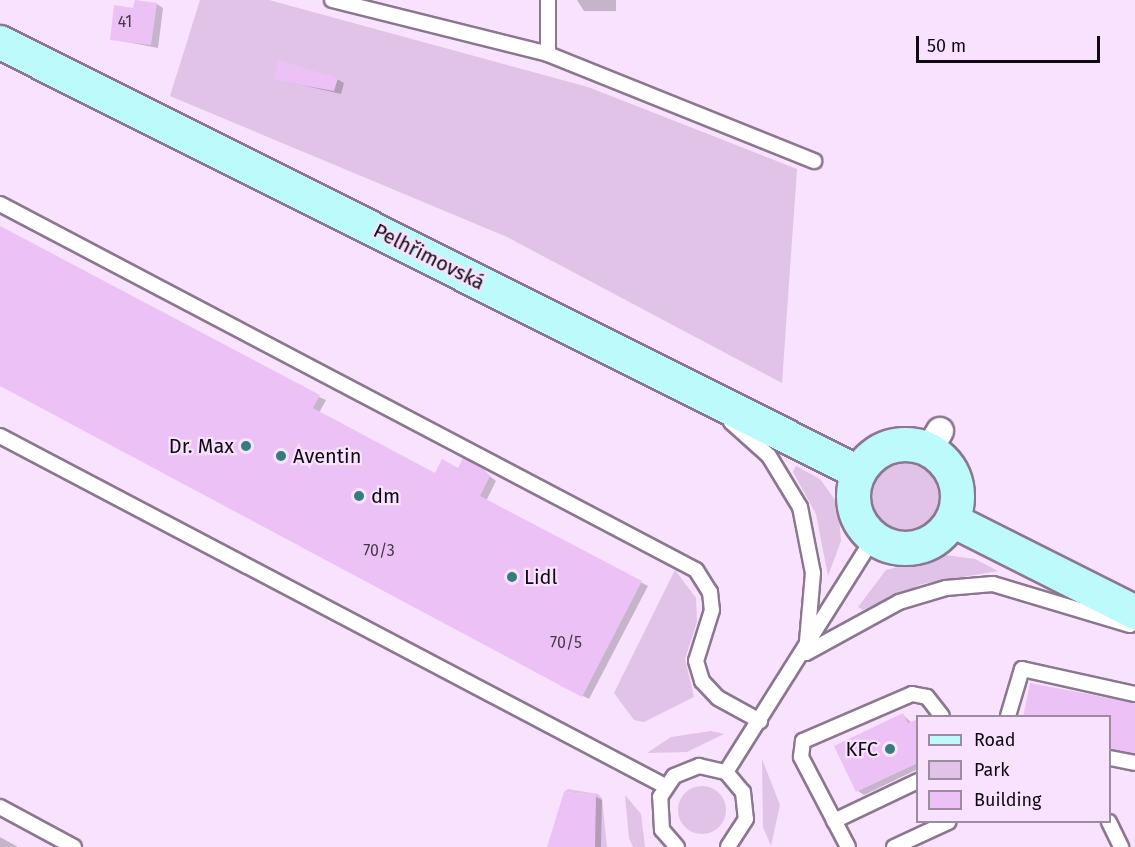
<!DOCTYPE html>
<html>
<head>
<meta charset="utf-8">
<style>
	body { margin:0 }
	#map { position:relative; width:1135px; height:847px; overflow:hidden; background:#f8e2fd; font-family:"Fira Sans",sans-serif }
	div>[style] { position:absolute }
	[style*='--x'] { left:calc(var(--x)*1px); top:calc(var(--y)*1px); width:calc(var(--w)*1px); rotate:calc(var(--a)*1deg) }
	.green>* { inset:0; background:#e1c3e7 }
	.round { border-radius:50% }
	.shadow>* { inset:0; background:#0003 }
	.building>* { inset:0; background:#ecc1f5 }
	.roads { filter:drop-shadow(2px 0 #8b778f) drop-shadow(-2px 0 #8b778f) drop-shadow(0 2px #8b778f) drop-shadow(0 -2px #8b778f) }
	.service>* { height:14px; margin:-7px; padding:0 7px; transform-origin:7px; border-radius:7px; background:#fff }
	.minor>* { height:26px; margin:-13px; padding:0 13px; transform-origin:13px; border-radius:13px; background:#fff }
	.secondary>* { height:33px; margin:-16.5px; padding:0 16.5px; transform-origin:16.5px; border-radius:16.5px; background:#bdfafc }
	.secondary>.ring { margin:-16.5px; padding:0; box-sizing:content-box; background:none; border:33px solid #bdfafc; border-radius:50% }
	.dots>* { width:16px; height:16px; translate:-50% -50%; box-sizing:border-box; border:3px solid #f8e2fd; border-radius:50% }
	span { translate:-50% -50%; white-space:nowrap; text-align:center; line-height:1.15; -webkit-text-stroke:4.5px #f8e2fd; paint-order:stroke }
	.number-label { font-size:16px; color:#47374b }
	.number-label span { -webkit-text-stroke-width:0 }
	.street-label { font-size:20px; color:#100912 }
	.poi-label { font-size:20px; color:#100912 }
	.right { translate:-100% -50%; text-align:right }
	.left { translate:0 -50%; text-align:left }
	.legend { position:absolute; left:916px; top:715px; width:195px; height:108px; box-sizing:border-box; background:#f8e2fd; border:2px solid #9b8b9f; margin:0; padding:8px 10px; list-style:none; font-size:18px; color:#100912 }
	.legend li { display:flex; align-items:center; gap:12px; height:30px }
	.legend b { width:30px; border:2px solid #9b8b9f }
	.scale { position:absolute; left:916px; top:36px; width:184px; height:27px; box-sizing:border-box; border:3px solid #100912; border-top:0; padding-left:8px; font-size:18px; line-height:21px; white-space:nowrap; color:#100912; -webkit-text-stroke:4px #f8e2fd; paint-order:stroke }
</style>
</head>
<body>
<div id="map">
	<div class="green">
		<i style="clip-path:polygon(200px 0,269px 0,588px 87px,797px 169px,782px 383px,507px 237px,170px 96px)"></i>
		<i class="round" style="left:868px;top:459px;width:74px;height:74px"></i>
		<i style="clip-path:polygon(796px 466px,820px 479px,838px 504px,841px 541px,828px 576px,816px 514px,793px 472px)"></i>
		<i style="clip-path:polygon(945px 555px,975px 559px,998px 571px,922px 584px,863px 610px,858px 607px,886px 570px)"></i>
		<i style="clip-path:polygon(675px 570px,696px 598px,697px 622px,685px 659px,694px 697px,644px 722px,634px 720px,614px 693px)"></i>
		<i style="clip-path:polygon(711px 731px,724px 734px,687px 752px,647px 753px,671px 737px)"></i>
		<i style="clip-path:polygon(762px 759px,780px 805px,771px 846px,763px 827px)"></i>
		<i class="round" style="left:678px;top:786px;width:48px;height:48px"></i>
		<i style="clip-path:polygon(568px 789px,598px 794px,602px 798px,607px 847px,595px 847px,595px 795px,564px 792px)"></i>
		<i style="clip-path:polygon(625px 795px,641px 814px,645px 847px,633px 847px,629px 838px)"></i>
	</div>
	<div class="shadow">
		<i style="clip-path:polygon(577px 0,616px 0,616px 11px,584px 11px)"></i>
		<i style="clip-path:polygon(157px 4px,163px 8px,158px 48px,111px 39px)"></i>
		<i style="clip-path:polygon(275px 79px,337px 79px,344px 83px,341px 94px)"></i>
		<i style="clip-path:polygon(0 228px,319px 397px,326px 400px,319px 413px,436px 475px,481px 469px,496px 481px,486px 501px,648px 586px,589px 699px,0 384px)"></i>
		<i style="clip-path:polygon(1135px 706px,1135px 757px,1110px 751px,1110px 716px)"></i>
		<i style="clip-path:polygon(903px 715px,912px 723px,918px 720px,918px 769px,864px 795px,858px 791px)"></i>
		<i style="clip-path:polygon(595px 796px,602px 800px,601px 847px,548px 847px)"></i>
		<i style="clip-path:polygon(0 837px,18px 847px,0 847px)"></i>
	</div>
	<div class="building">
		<i style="clip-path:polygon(135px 0,157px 3px,151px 45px,110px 40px,114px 5px,133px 8px)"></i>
		<i style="clip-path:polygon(278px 60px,338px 78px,334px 91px,274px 80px)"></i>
		<i style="clip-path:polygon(0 226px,320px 395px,313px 408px,435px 473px,442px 459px,458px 468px,463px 458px,482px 467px,490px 476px,480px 496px,642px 581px,582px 697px,0 386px)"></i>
		<i style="clip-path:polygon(1030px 683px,1135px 703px,1135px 754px,1110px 749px,1110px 717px,1023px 717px)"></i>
		<i style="clip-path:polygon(903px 713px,908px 723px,918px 719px,918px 763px,856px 792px,834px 746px)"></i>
		<i style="clip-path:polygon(564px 792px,596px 795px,595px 847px,547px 847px)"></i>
	</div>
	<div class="roads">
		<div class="service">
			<i style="--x:332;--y:0;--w:223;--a:14"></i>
			<i style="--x:548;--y:54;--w:287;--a:21.9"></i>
			<i style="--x:548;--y:54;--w:54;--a:-90"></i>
			<i style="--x:0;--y:204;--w:786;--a:27.74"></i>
			<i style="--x:696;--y:570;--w:26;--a:58"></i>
			<i style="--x:710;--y:592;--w:18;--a:84"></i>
			<i style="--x:712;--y:610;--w:53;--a:107.4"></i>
			<i style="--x:696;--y:661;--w:21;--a:73"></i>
			<i style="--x:702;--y:681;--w:23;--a:47"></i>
			<i style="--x:718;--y:698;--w:48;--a:28.7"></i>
			<i style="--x:731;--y:422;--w:51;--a:41.8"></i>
			<i style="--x:769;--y:456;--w:60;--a:58.7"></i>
			<i style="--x:800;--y:507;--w:67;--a:78.9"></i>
			<i style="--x:813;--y:573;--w:80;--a:95"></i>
			<i style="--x:0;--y:436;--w:751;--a:27.76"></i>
			<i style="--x:806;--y:653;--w:106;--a:-28.7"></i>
			<i style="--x:899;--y:602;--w:49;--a:-16.6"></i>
			<i style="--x:946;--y:588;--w:47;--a:-4.9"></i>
			<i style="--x:993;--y:584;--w:143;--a:16.7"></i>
			<i style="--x:1008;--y:716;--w:49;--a:-73.4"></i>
			<i style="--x:1022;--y:669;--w:116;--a:12.5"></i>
			<i style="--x:1110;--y:758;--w:25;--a:11"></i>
			<i style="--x:726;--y:772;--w:275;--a:-57.8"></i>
			<i style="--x:0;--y:807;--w:84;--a:28.4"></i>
			<i style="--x:834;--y:821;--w:93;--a:-25.5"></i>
			<i style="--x:1109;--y:822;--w:28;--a:64"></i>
			<i style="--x:677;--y:847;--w:23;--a:-131"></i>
			<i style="--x:662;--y:830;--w:33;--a:-93"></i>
			<i style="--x:660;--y:797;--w:25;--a:-56"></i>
			<i style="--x:674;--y:776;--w:27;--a:-22"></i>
			<i style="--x:699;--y:766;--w:28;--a:13"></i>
			<i style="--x:726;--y:772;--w:26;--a:50"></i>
			<i style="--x:743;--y:792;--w:27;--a:84"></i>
			<i style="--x:746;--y:819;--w:33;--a:123"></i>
			<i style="--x:848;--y:847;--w:102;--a:-117.6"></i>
			<i style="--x:801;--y:757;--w:16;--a:-83"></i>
			<i style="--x:803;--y:741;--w:119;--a:-23.3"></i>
			<i style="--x:912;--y:694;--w:15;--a:11"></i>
			<i style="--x:927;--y:697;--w:24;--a:52"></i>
			<i style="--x:894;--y:847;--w:60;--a:-24.8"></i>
		</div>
		<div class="minor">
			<i style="--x:929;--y:450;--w:22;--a:-60"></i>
		</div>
		<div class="secondary">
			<i style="--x:0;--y:42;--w:960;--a:26.62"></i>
			<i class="ring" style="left:853px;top:444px;width:71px;height:71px"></i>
			<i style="--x:952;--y:520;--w:205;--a:26.7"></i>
		</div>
	</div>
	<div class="dots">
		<i style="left:246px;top:446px;background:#337c80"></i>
		<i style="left:281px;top:456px;background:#337c80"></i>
		<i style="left:359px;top:496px;background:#337c80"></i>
		<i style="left:512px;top:577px;background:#337c80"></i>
		<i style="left:890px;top:749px;background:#337c80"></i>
	</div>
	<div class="number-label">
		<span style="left:125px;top:22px">41</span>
		<span style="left:379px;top:551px">70/3</span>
		<span style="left:566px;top:643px">70/5</span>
	</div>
	<div class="street-label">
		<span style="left:429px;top:257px;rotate:27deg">Pelhřimovská</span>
	</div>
	<div class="poi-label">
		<span class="right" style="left:234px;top:446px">Dr. Max</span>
		<span class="left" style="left:293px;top:456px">Aventin</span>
		<span class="left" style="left:371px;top:496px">dm</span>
		<span class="left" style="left:524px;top:577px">Lidl</span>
		<span class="right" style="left:878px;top:749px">KFC</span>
	</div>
	<ul class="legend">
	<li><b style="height:8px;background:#bdfafc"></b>Road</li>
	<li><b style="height:16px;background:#e1c3e7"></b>Park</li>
	<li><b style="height:16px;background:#ecc1f5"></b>Building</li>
	</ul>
	<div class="scale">50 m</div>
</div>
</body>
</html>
